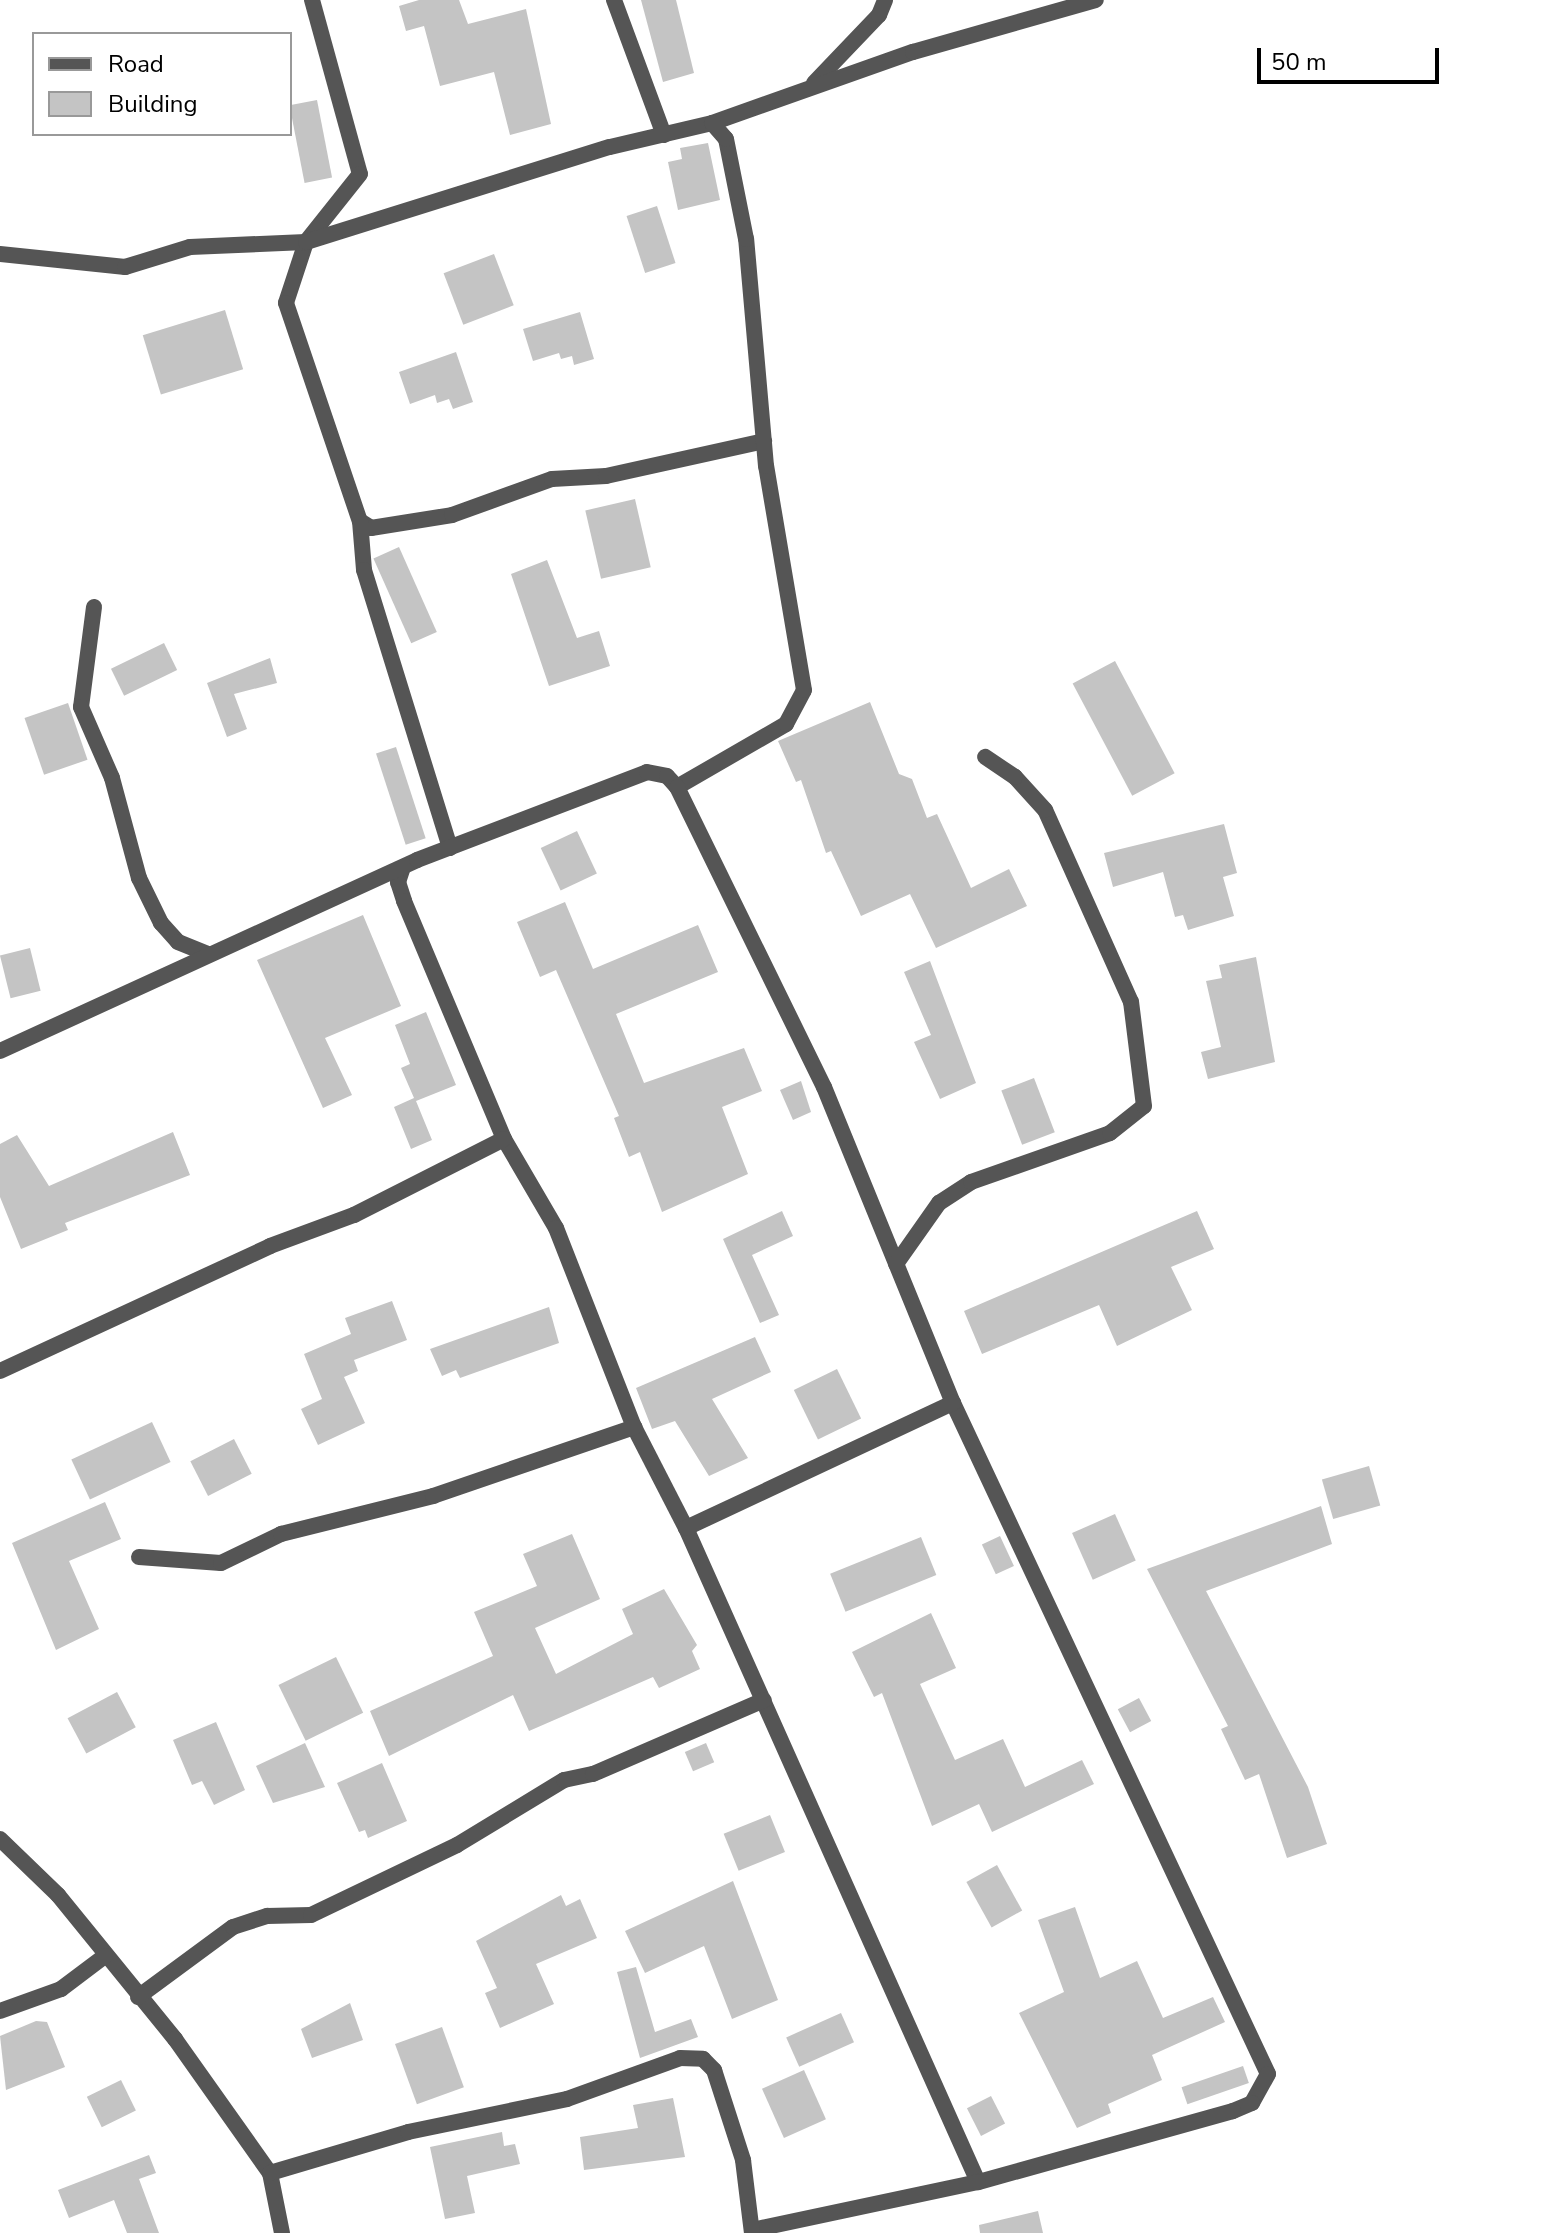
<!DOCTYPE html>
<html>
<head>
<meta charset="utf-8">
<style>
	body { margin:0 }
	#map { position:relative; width:1549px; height:2233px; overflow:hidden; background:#fff; font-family:"Nunito Sans",sans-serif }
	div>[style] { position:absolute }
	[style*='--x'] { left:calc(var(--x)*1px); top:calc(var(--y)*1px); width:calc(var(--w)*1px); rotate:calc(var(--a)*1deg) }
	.building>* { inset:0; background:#c4c4c4; transform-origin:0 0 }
	.minor>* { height:16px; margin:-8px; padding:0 8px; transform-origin:8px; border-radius:8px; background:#555 }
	span { translate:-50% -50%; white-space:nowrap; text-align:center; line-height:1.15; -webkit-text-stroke:6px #fff; paint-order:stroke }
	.legend { position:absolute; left:32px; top:32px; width:260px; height:104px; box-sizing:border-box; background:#fff; border:2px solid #999; margin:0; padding:10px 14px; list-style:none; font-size:24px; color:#000 }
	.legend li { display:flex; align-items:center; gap:16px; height:40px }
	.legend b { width:40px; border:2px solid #999 }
	.scale { position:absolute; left:1257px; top:48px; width:182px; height:36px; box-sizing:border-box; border:4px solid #000; border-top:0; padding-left:10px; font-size:24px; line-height:28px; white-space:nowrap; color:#000; -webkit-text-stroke:6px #fff; paint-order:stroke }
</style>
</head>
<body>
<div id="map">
	<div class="building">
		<i style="clip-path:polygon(419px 0,459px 0,468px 24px,526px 9px,551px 124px,510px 135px,494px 72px,440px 86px,424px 26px,406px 31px,399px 6px)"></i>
		<i style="clip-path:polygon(641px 0,676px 0,694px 73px,663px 82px)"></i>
		<i style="left:317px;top:100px;width:79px;height:28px;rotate:79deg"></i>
		<i style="clip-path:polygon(708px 143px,720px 200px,678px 210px,668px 162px,682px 159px,680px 148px)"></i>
		<i style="left:657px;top:206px;width:60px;height:32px;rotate:72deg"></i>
		<i style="left:494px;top:254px;width:55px;height:54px;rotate:69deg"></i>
		<i style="left:225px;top:310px;width:62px;height:86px;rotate:73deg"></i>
		<i style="clip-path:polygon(580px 312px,594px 359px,574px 365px,572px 356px,561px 359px,559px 353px,533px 361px,523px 329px)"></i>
		<i style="clip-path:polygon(456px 352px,473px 402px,453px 409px,449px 399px,437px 403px,435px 395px,410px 404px,399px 372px)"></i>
		<i style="left:635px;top:499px;width:70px;height:51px;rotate:77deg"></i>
		<i style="left:399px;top:547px;width:93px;height:28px;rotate:66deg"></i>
		<i style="clip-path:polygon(547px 560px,577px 638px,599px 631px,610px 666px,549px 686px,511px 574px)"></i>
		<i style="left:164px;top:643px;width:30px;height:59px;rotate:64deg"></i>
		<i style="clip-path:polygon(270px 658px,277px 683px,234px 694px,247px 729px,227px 737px,207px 683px)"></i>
		<i style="left:1115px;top:661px;width:127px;height:48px;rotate:62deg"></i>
		<i style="clip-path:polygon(870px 702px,899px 774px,912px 779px,927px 818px,937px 814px,971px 888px,1009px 869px,1027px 906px,936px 948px,910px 894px,861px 916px,831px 851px,826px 853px,801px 780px,796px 782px,778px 741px)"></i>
		<i style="left:68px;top:703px;width:60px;height:46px;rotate:71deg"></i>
		<i style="left:396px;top:747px;width:96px;height:21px;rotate:72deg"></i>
		<i style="clip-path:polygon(1224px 824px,1237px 873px,1223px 877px,1234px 916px,1188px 930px,1183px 915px,1175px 917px,1163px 872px,1113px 887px,1104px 853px)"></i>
		<i style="left:577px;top:831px;width:47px;height:40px;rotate:65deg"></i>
		<i style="clip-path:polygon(565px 902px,593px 969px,698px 925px,718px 972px,616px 1014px,644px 1083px,744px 1048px,762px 1091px,722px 1107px,748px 1174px,662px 1212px,640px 1152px,629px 1157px,614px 1118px,619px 1116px,556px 970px,540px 977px,517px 922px)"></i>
		<i style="clip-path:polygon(363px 915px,401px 1006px,325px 1038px,352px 1095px,323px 1108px,257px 960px)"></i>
		<i style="left:30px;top:948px;width:44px;height:31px;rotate:76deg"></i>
		<i style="clip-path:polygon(1256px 957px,1275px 1062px,1208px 1079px,1201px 1052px,1221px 1047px,1206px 981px,1222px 978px,1219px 965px)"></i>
		<i style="clip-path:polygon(930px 961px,976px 1083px,940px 1099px,914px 1042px,931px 1035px,904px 972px)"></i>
		<i style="clip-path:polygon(426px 1012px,456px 1085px,416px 1101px,432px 1140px,411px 1149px,394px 1107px,414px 1098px,401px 1068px,410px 1064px,395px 1025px)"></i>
		<i style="left:1034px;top:1078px;width:58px;height:35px;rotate:69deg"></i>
		<i style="clip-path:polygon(801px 1081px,811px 1112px,793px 1120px,780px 1090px)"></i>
		<i style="clip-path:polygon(173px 1132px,190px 1175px,65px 1223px,68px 1230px,21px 1249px,0 1197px,0 1144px,17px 1135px,49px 1186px)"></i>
		<i style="clip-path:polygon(782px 1211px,793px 1236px,752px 1255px,779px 1315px,760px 1323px,723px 1239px)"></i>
		<i style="clip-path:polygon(1197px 1211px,1214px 1249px,1171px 1267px,1192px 1310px,1117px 1346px,1099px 1305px,982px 1354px,964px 1311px)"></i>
		<i style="clip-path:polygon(392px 1301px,407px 1340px,354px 1360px,358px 1371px,344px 1377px,365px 1423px,318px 1445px,301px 1409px,322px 1399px,304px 1354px,351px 1334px,345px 1318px)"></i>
		<i style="clip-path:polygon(549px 1307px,559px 1343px,460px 1378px,456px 1370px,442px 1376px,430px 1349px)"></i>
		<i style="clip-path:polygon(755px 1337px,771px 1372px,712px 1399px,748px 1458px,709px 1476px,675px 1421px,652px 1429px,636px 1388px)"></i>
		<i style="left:837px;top:1369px;width:55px;height:48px;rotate:64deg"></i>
		<i style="left:152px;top:1422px;width:44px;height:89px;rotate:65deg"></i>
		<i style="left:234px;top:1439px;width:39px;height:49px;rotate:63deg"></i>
		<i style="left:1369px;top:1466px;width:41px;height:49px;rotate:74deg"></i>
		<i style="clip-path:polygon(105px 1502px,121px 1539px,69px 1561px,99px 1629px,56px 1650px,12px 1543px)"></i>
		<i style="clip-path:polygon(1321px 1506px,1332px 1544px,1206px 1591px,1308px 1787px,1327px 1844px,1287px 1858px,1259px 1774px,1245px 1780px,1221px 1729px,1228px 1726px,1147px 1569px)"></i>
		<i style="left:1115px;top:1514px;width:51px;height:47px;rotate:66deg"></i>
		<i style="clip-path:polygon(572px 1534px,600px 1599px,535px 1628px,556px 1674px,633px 1634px,622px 1609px,664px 1589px,697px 1645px,692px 1651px,700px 1669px,659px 1688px,653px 1677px,529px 1731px,513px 1695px,389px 1756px,370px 1711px,493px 1656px,474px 1612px,537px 1586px,523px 1554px)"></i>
		<i style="left:1000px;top:1536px;width:33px;height:20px;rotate:65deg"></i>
		<i style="left:921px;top:1537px;width:41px;height:98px;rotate:68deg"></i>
		<i style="clip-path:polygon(931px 1613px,956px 1668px,920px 1684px,955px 1760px,1003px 1739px,1025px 1787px,1082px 1760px,1094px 1784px,992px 1832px,979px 1804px,932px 1826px,882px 1693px,874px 1697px,852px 1652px)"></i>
		<i style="left:336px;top:1657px;width:62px;height:64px;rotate:64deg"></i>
		<i style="left:117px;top:1692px;width:40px;height:56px;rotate:62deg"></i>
		<i style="left:1139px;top:1698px;width:26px;height:24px;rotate:62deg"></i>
		<i style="clip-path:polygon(216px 1722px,245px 1790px,214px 1805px,202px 1781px,192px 1785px,173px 1740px)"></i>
		<i style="clip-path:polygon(305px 1743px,325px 1787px,273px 1803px,256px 1766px)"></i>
		<i style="left:706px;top:1743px;width:21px;height:23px;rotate:67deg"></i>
		<i style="clip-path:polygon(382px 1763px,407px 1821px,368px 1838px,365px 1830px,359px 1832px,337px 1783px)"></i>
		<i style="left:770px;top:1815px;width:40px;height:50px;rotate:68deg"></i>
		<i style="left:997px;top:1865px;width:52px;height:35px;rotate:61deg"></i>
		<i style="clip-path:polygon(733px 1881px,778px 2000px,732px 2019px,704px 1946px,645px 1973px,625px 1931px)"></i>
		<i style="clip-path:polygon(561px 1895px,566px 1906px,580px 1899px,597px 1938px,536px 1964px,554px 2004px,500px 2028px,485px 1993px,497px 1988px,476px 1941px)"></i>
		<i style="clip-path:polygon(1075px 1907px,1100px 1978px,1137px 1961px,1163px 2018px,1213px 1997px,1225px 2022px,1152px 2055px,1162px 2080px,1108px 2104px,1111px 2113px,1077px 2128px,1019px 2013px,1064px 1992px,1038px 1920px)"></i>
		<i style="clip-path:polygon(636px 1967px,655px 2032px,691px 2019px,698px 2037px,640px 2058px,617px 1972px)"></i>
		<i style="clip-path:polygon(350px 2003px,363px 2040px,312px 2058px,301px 2029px)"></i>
		<i style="left:841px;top:2013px;width:32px;height:60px;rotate:66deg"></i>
		<i style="clip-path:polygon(36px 2021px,47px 2022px,65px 2067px,6px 2090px,0 2036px)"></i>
		<i style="left:442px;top:2027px;width:64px;height:50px;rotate:70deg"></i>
		<i style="left:1243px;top:2066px;width:18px;height:65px;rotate:71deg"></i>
		<i style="left:804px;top:2070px;width:54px;height:46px;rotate:66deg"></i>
		<i style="left:121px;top:2080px;width:34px;height:38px;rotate:64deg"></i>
		<i style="left:991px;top:2096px;width:31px;height:27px;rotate:63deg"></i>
		<i style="clip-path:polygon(673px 2098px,685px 2157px,584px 2170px,580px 2137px,638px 2128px,633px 2105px)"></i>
		<i style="clip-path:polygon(502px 2132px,504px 2146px,515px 2144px,520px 2164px,467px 2176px,475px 2213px,445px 2219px,430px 2147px)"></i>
		<i style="clip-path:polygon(149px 2155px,156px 2173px,139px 2179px,159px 2233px,127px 2233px,114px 2200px,69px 2218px,58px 2190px)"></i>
		<i style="clip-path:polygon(1038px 2211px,1043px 2233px,980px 2233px,979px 2225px)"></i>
	</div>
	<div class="minor">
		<i style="--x:312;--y:0;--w:180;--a:74.6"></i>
		<i style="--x:360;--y:174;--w:87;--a:128.5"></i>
		<i style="--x:306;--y:242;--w:64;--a:108.2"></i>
		<i style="--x:286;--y:303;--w:230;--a:71.3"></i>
		<i style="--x:360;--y:521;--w:13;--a:32"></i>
		<i style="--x:371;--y:528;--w:82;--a:-9.1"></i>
		<i style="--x:452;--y:515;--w:106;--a:-19.8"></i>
		<i style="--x:552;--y:479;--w:54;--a:-3.2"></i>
		<i style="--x:606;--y:476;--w:162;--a:-12.5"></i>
		<i style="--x:614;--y:0;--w:144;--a:69.7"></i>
		<i style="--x:814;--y:83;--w:94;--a:-46.3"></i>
		<i style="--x:879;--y:15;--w:16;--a:-68"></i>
		<i style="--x:0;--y:254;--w:126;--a:5.9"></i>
		<i style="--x:125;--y:267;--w:68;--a:-17.1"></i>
		<i style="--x:190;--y:247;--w:116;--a:-2.5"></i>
		<i style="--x:306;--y:242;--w:318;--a:-17.4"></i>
		<i style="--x:610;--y:147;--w:105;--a:-13.2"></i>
		<i style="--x:712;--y:123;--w:213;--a:-19.5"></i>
		<i style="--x:913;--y:52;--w:190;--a:-15.9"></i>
		<i style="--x:360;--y:521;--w:49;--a:85.3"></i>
		<i style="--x:364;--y:570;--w:291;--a:72.8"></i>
		<i style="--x:94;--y:607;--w:101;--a:97.4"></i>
		<i style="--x:81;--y:707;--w:77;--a:66.4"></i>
		<i style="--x:112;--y:778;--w:104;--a:74.9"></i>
		<i style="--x:139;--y:878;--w:50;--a:63.9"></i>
		<i style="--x:161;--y:923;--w:25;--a:48"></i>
		<i style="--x:178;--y:942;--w:32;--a:22"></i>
		<i style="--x:677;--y:787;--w:126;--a:-30"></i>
		<i style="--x:786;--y:724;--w:38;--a:-62"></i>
		<i style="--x:804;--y:690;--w:227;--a:-99.6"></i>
		<i style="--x:766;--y:466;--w:228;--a:-95"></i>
		<i style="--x:746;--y:239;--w:102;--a:-101.3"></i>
		<i style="--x:726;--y:139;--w:21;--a:-131"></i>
		<i style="--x:402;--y:870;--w:13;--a:108"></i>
		<i style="--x:398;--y:882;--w:20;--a:72"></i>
		<i style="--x:404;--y:901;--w:258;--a:67.2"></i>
		<i style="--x:504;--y:1139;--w:103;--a:59.7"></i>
		<i style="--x:556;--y:1228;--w:214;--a:68.6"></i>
		<i style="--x:634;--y:1427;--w:114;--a:62.8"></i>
		<i style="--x:686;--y:1528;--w:716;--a:65.94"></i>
		<i style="--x:0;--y:1051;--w:459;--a:-24.6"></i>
		<i style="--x:417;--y:860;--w:246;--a:-20.9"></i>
		<i style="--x:647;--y:772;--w:20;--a:11"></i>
		<i style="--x:667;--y:776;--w:15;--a:48"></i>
		<i style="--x:677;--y:787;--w:334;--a:63.9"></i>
		<i style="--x:824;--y:1087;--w:341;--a:67.8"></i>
		<i style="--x:953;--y:1403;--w:741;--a:64.85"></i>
		<i style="--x:1268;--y:2074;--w:33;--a:119"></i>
		<i style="--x:1252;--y:2103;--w:21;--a:157"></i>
		<i style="--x:1233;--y:2111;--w:265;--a:164.4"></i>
		<i style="--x:978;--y:2182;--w:231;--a:168"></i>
		<i style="--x:896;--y:1264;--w:75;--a:-54.8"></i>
		<i style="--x:939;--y:1203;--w:38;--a:-33"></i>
		<i style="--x:971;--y:1182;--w:147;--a:-19.4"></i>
		<i style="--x:1110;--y:1133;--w:43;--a:-38.5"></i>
		<i style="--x:1144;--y:1106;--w:105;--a:-97.1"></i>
		<i style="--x:1131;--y:1002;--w:210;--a:-114.1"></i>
		<i style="--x:1045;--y:810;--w:45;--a:-132.3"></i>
		<i style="--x:1015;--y:777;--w:36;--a:-146"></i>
		<i style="--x:0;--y:1371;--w:298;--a:-24.8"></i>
		<i style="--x:270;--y:1246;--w:90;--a:-20.3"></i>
		<i style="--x:354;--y:1215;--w:168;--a:-26.9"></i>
		<i style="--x:686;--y:1528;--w:295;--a:-25.1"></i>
		<i style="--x:139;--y:1557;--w:82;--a:4.2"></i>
		<i style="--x:221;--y:1563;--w:67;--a:-25.8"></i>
		<i style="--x:281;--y:1534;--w:157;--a:-14"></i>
		<i style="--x:433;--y:1496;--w:213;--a:-18.9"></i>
		<i style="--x:0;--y:1839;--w:81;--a:44"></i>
		<i style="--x:58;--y:1895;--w:186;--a:50.9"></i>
		<i style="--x:175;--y:2039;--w:164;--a:54.7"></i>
		<i style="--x:270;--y:2173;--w:61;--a:78.7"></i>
		<i style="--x:138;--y:1997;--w:118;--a:-36.4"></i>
		<i style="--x:233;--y:1927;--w:36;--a:-18"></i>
		<i style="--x:267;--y:1916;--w:44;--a:-1.3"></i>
		<i style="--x:311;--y:1915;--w:162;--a:-25.6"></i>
		<i style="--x:457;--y:1845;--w:125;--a:-31.3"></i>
		<i style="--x:564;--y:1780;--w:30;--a:-12"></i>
		<i style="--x:593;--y:1774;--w:186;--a:-23.4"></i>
		<i style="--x:0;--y:2011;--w:65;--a:-19.8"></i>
		<i style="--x:61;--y:1989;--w:55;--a:-36.9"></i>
		<i style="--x:270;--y:2173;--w:144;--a:-16.5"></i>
		<i style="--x:408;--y:2132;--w:162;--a:-11.7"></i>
		<i style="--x:567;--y:2099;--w:120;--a:-19.9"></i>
		<i style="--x:680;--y:2058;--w:23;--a:2"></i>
		<i style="--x:703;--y:2059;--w:16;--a:45"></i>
		<i style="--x:714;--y:2070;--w:95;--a:72.1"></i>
		<i style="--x:743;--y:2160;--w:74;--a:83"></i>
	</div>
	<ul class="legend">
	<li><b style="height:10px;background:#555"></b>Road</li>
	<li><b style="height:22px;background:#c4c4c4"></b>Building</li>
	</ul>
	<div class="scale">50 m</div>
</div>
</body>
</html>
